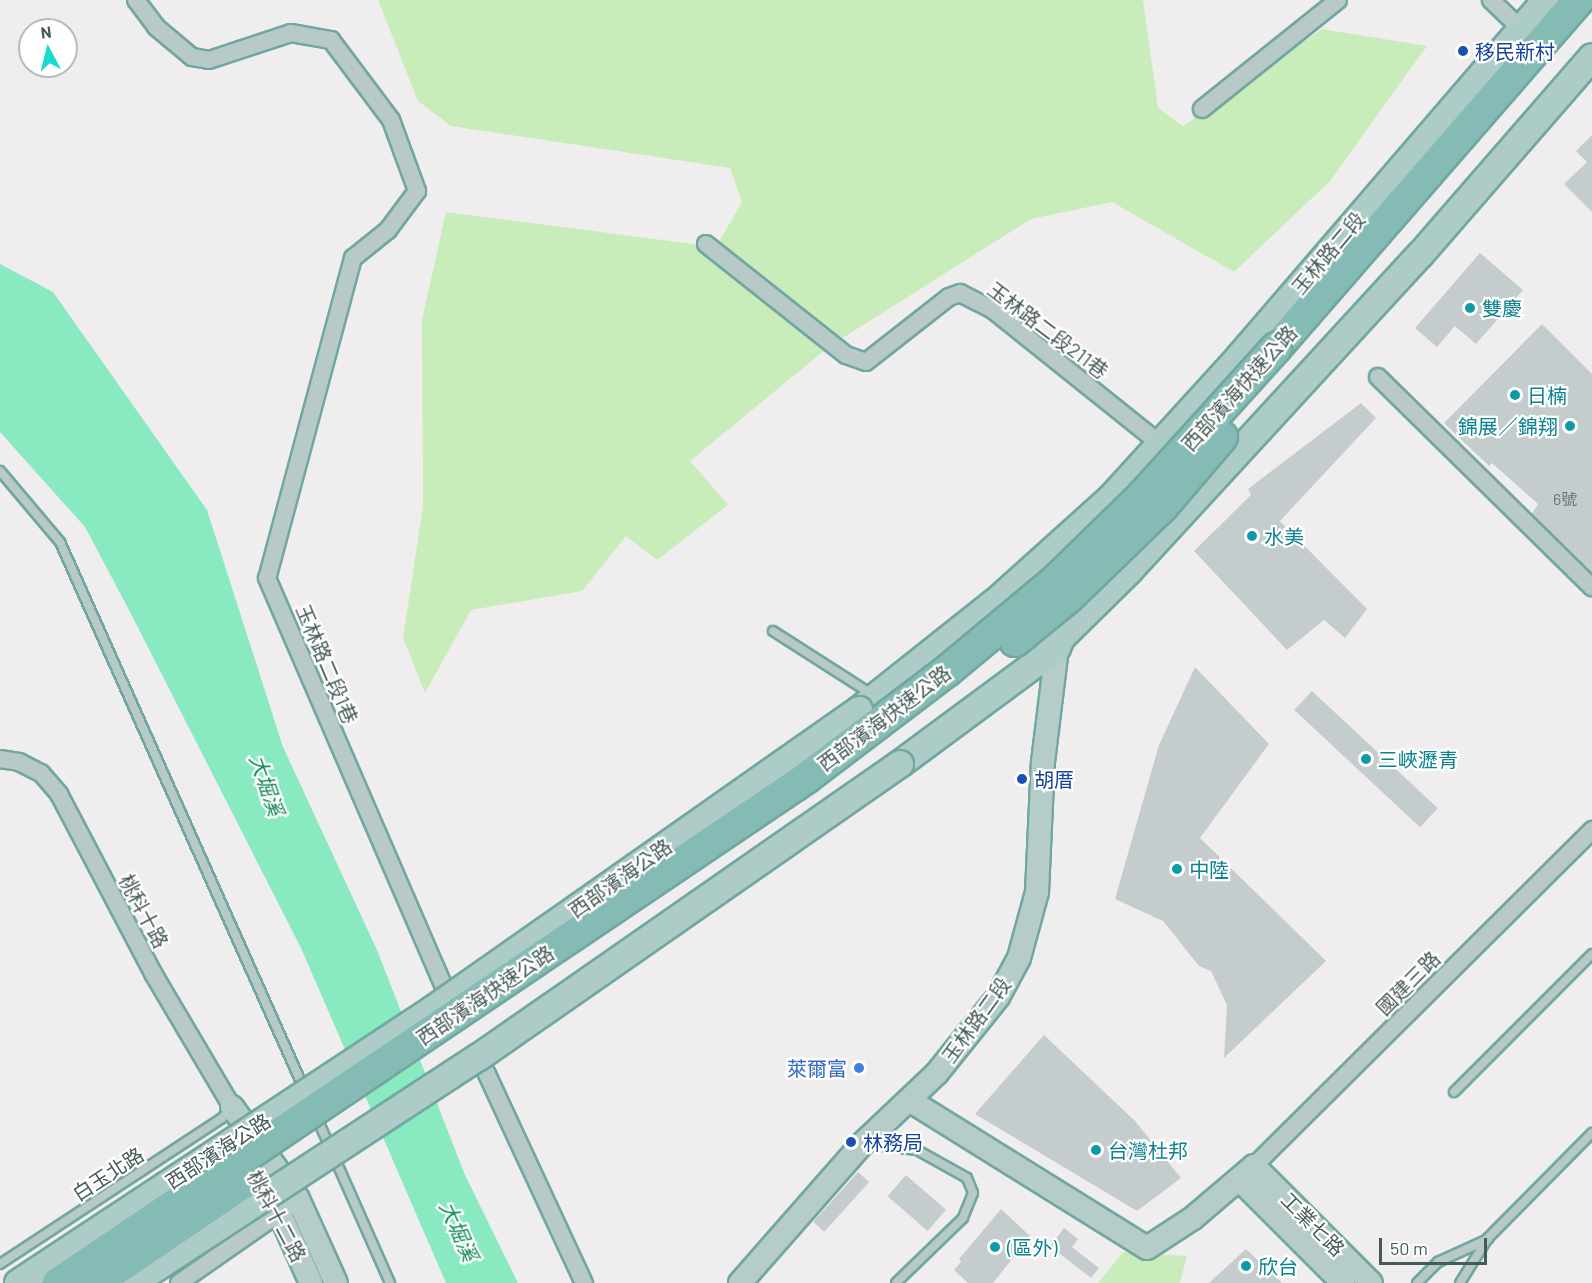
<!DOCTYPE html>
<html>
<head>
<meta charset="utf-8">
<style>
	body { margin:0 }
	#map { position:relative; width:1592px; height:1283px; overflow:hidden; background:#f0edef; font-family:Barlow,"Noto Sans TC",sans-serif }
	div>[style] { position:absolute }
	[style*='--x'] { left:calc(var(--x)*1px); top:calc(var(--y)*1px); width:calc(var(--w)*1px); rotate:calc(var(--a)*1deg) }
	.green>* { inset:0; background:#c8edbb }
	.water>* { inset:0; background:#89eac1 }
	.building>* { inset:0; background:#c4cccd; transform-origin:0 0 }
	.roads { filter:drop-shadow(2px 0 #71a7a1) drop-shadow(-2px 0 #71a7a1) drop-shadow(0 2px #71a7a1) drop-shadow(0 -2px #71a7a1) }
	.lane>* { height:8px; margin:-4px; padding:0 4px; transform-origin:4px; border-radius:4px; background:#b8cac7 }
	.street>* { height:16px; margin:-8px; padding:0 8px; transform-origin:8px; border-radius:8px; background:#b8cac7 }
	.secondary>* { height:22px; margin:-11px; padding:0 11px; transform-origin:11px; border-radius:11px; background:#b6ccc9 }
	.primary>* { height:26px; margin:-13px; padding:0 13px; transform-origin:13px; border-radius:13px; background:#adccc8 }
	.highway>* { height:30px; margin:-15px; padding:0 15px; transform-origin:15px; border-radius:15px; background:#85bbb5 }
	.bridges { filter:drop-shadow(2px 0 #71a7a1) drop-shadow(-2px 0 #71a7a1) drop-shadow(0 2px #71a7a1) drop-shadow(0 -2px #71a7a1) }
	.primary-bridge>* { height:26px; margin:-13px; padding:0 13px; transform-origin:13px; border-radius:13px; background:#adccc8 }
	.highway-bridge>* { height:30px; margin:-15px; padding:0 15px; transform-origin:15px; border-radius:15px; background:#85bbb5 }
	.dots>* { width:16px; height:16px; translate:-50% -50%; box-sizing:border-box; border:3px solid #fff; border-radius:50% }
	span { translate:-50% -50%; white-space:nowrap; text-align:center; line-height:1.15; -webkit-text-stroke:4.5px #fff; paint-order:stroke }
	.number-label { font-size:16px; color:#667674 }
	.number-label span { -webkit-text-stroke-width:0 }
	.transit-label { font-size:20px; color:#164399 }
	.left { translate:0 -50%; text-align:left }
	.street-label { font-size:20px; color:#465a57 }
	.culture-label { font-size:20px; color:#0d838f }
	.right { translate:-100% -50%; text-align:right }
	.shop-label { font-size:20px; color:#366cbe }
	.water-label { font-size:21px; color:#0f8754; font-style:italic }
	.north { position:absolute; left:18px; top:18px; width:60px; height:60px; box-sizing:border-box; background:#fff; border:2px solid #b5bdbc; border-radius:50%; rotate:353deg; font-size:16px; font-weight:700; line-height:24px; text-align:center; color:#465a57 }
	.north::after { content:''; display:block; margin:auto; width:21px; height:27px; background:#1cdbcd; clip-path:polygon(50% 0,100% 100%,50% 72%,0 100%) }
	.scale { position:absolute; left:1379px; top:1238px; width:108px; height:27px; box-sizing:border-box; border:3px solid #465a57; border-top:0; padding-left:8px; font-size:18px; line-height:21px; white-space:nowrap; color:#465a57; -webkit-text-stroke:4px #fff; paint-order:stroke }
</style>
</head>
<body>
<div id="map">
	<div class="green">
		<i style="clip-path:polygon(378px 0,1143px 0,1158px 108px,1183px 126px,1322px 29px,1427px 46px,1330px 181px,1234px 272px,1112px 202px,1031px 219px,830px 346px,690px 461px,728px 505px,657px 560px,626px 536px,582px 591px,471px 610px,425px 693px,403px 638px,423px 506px,422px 320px,446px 212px,716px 247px,742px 202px,730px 168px,451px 126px,418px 101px)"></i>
		<i style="clip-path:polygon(1123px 1252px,1187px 1256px,1180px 1283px,1098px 1283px)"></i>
	</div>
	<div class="water">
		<i style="clip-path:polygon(0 264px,53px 292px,207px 510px,283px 747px,377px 950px,465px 1175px,518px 1283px,446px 1283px,301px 948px,129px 610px,85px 527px,0 432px)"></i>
	</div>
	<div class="building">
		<i style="clip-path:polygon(1592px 135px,1592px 212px,1564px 184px,1587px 162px,1576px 151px)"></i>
		<i style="clip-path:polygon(1480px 253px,1523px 290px,1476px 344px,1455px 326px,1437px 347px,1415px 328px)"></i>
		<i style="clip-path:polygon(1542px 324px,1592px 374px,1592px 572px,1532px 514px,1538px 504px,1492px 463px,1489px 466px,1444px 423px)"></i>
		<i style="clip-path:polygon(1361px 403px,1376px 418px,1280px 521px,1367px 609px,1345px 638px,1324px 620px,1287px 650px,1194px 551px,1251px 495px,1248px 489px)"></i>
		<i style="clip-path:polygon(1195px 667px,1269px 744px,1200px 838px,1326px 961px,1224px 1058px,1227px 1005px,1211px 971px,1199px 966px,1163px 921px,1115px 899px,1159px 745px)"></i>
		<i style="left:1312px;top:691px;width:172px;height:26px;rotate:43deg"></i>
		<i style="clip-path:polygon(1044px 1035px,1135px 1121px,1181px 1178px,1137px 1211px,975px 1114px)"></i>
		<i style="left:858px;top:1172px;width:15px;height:67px;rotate:42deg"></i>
		<i style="left:906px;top:1175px;width:53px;height:28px;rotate:41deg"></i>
		<i style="clip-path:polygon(1001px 1209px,1030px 1236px,993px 1283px,968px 1283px,954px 1270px,961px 1262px,959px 1259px)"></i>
		<i style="clip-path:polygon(1064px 1228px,1078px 1239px,1072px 1247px,1099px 1268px,1091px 1278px,1050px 1246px)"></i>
		<i style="clip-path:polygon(1246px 1249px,1282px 1283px,1209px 1283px)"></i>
	</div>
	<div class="roads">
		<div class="lane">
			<i style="--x:0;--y:471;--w:93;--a:49.8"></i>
			<i style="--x:60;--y:542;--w:601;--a:65.95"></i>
			<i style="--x:773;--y:631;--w:119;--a:32.6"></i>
			<i style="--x:1454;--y:1092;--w:195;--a:-45"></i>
			<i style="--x:316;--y:1116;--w:183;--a:66.1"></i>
			<i style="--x:865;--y:1144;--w:52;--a:6.6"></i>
			<i style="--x:917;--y:1150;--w:57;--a:29.2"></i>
			<i style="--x:967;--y:1178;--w:16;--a:68"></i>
			<i style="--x:973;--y:1193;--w:27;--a:112"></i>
			<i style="--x:963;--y:1218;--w:93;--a:135.9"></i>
			<i style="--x:0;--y:1264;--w:266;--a:-33.3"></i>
			<i style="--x:222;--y:1118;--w:14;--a:-45"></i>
			<i style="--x:1417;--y:1283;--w:30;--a:-45"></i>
			<i style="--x:1438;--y:1262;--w:55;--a:-24.7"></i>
			<i style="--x:1460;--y:1283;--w:53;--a:-58.1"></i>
			<i style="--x:1488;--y:1238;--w:148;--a:-45.3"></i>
		</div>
		<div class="street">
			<i style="--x:136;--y:0;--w:34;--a:53"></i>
			<i style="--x:156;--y:27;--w:47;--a:39.8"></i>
			<i style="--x:192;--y:57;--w:17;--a:10"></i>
			<i style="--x:209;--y:60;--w:86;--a:-18.2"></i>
			<i style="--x:291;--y:33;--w:41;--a:9.9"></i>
			<i style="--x:331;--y:40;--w:100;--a:53.1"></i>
			<i style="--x:391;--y:120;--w:76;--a:69.9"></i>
			<i style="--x:417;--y:191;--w:49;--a:126.6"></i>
			<i style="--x:388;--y:230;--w:45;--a:141.3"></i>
			<i style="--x:353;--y:258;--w:331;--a:105"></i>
			<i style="--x:267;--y:578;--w:458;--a:66.6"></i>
			<i style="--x:1491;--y:0;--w:40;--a:44"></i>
			<i style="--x:1202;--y:109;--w:174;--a:-38.7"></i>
			<i style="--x:706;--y:244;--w:179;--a:38.4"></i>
			<i style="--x:846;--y:355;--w:21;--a:19"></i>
			<i style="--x:866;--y:362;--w:105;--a:-38.1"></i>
			<i style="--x:949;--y:297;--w:12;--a:-20"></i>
			<i style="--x:960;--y:293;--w:37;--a:27"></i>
			<i style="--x:993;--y:310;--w:214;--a:38.7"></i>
			<i style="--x:1378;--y:377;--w:300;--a:44.5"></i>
			<i style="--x:0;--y:759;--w:19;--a:9"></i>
			<i style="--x:19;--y:762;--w:25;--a:27"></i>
			<i style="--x:41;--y:773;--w:28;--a:49"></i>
			<i style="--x:59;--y:794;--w:204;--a:62.3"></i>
			<i style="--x:154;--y:975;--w:153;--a:59.4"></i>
			<i style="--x:479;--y:1057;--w:249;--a:65.1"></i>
			<i style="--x:1254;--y:1166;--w:477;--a:-44.8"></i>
			<i style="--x:179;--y:1283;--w:133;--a:-34.9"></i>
		</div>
		<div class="secondary">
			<i style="--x:909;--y:1100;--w:280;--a:31.9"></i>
			<i style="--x:1147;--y:1248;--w:55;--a:-33.1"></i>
			<i style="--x:1193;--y:1218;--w:80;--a:-40.4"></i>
			<i style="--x:1254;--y:1166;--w:165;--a:45"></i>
			<i style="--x:232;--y:1107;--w:113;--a:54.3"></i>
			<i style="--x:298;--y:1199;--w:92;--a:65.7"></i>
			<i style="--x:237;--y:1143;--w:83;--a:58.8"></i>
			<i style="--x:280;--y:1214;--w:76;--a:65.8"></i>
			<i style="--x:1240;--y:1180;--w:146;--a:45"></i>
			<i style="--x:740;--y:1283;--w:185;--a:-48.7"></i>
			<i style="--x:862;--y:1144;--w:103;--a:-43.4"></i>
			<i style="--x:937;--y:1073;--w:97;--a:-51.2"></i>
			<i style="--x:998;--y:997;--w:44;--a:-61.7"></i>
			<i style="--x:1019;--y:958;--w:68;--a:-74.7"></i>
			<i style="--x:1037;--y:892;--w:130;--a:-87.4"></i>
			<i style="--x:1043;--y:762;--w:115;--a:-83"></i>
			<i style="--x:1057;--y:648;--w:47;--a:-138.5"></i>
		</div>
		<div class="primary">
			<i style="--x:859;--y:710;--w:181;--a:-38.5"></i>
			<i style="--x:1001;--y:597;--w:148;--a:-42"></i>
			<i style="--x:1111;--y:498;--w:192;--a:-47.7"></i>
			<i style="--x:1240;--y:356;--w:469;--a:-49.3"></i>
			<i style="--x:900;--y:764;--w:195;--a:-36.5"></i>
			<i style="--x:1057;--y:648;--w:11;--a:-68"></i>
			<i style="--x:1061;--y:638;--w:97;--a:-44.6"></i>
			<i style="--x:1130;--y:570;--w:428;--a:-47.4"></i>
			<i style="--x:1420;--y:255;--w:262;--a:-49"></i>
		</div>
		<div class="highway">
			<i style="--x:1276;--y:348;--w:461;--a:-49"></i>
		</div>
	</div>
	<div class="bridges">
		<div class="primary-bridge">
			<i style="--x:18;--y:1283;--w:496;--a:-33.4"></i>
			<i style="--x:432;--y:1010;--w:522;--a:-35.09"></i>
			<i style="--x:133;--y:1283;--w:413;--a:-33.2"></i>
			<i style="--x:479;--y:1057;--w:513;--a:-34.84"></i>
		</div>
		<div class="highway-bridge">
			<i style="--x:1015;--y:641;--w:68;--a:-39.1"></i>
			<i style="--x:1068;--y:598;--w:132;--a:-44.1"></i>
			<i style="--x:1163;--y:506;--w:91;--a:-49.5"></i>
			<i style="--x:58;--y:1283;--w:903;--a:-34.02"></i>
			<i style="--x:806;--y:778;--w:177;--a:-37.2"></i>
			<i style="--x:947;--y:671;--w:141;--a:-39.8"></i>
			<i style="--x:1055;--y:581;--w:124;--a:-44.3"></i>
			<i style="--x:1144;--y:494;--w:197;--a:-47.9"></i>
			<i style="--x:96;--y:1283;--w:180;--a:-34.1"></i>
		</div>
	</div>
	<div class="dots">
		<i style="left:1463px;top:51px;background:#1a4fb4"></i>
		<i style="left:1470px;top:308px;background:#0f9aa8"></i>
		<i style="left:1515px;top:395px;background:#0f9aa8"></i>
		<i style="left:1570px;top:426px;background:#0f9aa8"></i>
		<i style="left:1252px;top:536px;background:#0f9aa8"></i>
		<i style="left:1366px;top:759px;background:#0f9aa8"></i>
		<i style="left:1022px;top:779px;background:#1a4fb4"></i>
		<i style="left:1177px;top:869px;background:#0f9aa8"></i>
		<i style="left:859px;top:1068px;background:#3f7fe0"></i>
		<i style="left:851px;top:1142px;background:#1a4fb4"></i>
		<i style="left:1096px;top:1150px;background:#0f9aa8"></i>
		<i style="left:995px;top:1247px;background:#0f9aa8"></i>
		<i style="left:1246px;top:1266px;background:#0f9aa8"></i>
	</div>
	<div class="number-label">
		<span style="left:1565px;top:499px">6號</span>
	</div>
	<div class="transit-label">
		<span class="left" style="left:1475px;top:51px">移民新村</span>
		<span class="left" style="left:1034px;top:779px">胡厝</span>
		<span class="left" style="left:863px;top:1142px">林務局</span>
	</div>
	<div class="street-label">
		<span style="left:1328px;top:253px;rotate:-50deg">玉林路二段</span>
		<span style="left:1048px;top:330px;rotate:37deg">玉林路二段211巷</span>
		<span style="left:1239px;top:388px;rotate:-48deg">西部濱海快速公路</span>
		<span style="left:327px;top:664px;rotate:67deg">玉林路二段1巷</span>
		<span style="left:884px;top:718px;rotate:-37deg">西部濱海快速公路</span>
		<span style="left:620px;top:878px;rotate:-35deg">西部濱海公路</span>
		<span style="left:144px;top:911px;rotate:62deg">桃科十路</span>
		<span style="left:1408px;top:983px;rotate:-45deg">國建三路</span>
		<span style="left:485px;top:995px;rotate:-34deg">西部濱海快速公路</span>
		<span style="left:976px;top:1020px;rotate:-54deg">玉林路二段</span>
		<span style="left:218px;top:1151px;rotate:-33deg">西部濱海公路</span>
		<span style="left:108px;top:1174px;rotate:-33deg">白玉北路</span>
		<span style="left:277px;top:1216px;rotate:62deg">桃科十二路</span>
		<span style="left:1313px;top:1224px;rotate:45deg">工業七路</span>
	</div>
	<div class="culture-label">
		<span class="left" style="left:1482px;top:308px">雙慶</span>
		<span class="left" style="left:1527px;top:395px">日楠</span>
		<span class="right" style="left:1558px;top:426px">錦展／錦翔</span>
		<span class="left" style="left:1264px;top:536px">水美</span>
		<span class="left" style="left:1378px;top:759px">三峽瀝青</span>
		<span class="left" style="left:1189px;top:869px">中陸</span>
		<span class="left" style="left:1108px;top:1150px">台灣杜邦</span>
		<span class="left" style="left:1007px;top:1247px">(區外)</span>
		<span class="left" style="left:1258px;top:1266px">欣台</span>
	</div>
	<div class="shop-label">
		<span class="right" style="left:847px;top:1068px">萊爾富</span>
	</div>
	<div class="water-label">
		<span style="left:267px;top:785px;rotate:71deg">大堀溪</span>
		<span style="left:459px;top:1231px;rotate:66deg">大堀溪</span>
	</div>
	<div class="north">N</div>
	<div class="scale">50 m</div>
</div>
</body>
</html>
